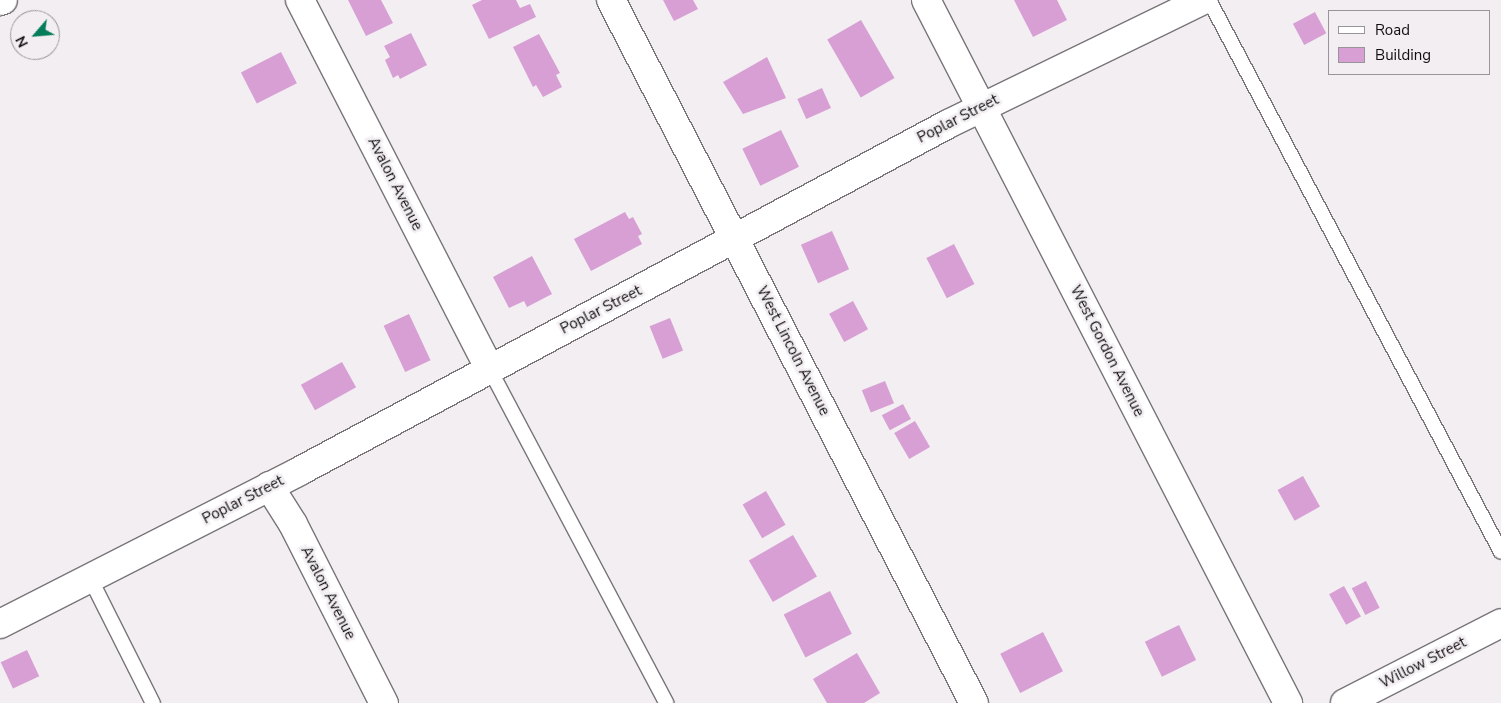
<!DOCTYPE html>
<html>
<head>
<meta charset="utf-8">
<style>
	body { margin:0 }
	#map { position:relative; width:1501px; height:703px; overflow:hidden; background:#f2eef2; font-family:"Nunito Sans",sans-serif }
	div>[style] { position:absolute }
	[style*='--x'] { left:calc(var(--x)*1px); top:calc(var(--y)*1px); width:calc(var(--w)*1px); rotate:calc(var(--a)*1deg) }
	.building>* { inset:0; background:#d79fd4; transform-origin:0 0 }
	.roads { filter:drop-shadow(1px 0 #797579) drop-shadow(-1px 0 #797579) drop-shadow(0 1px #797579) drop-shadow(0 -1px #797579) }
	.lane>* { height:14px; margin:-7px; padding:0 7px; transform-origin:7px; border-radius:7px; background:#fff }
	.street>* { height:28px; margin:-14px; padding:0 14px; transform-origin:14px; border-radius:14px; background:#fff }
	.secondary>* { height:28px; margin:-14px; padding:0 14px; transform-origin:14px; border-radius:14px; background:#fff }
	span { translate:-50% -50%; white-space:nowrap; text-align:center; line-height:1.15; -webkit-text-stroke:5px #f2eef2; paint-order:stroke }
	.street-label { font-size:15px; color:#100e0f }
	.legend { position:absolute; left:1328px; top:10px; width:162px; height:65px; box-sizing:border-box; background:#f2eef2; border:1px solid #989497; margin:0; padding:6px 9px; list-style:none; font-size:15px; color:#100e0f }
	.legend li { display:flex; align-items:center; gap:10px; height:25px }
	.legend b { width:25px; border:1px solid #989497 }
	.north { position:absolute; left:10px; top:10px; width:50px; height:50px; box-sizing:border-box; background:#f2eef2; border:1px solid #989497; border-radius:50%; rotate:243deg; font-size:14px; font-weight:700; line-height:20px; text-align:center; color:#100e0f }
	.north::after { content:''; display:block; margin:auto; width:18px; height:22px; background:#057d5b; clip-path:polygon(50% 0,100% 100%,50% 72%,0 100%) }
</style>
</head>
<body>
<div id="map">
	<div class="building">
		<i style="clip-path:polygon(348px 0,381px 0,393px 23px,366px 36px)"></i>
		<i style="clip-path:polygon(482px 0,516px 0,520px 8px,530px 4px,536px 17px,489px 39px,472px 5px)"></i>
		<i style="clip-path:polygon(663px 0,693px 0,698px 9px,674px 21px)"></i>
		<i style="clip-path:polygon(1014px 0,1057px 0,1067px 20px,1033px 37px)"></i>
		<i style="left:1315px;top:12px;width:24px;height:25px;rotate:62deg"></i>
		<i style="left:861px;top:20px;width:67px;height:39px;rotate:60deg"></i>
		<i style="clip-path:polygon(411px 33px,427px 65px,400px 79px,398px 75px,393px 78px,385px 60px,390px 57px,384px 46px)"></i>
		<i style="clip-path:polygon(539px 34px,560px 73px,556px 75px,562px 87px,543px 97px,536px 85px,533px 87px,513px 47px)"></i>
		<i style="left:281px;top:52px;width:35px;height:45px;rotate:63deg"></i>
		<i style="clip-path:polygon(767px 57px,786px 98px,743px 114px,723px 82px)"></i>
		<i style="left:822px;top:88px;width:22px;height:27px;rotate:66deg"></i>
		<i style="left:781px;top:130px;width:41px;height:43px;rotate:64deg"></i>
		<i style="clip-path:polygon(625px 212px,629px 219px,633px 217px,642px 234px,638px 236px,642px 244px,591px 271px,574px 239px)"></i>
		<i style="left:832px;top:231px;width:42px;height:34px;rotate:66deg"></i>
		<i style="left:954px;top:244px;width:45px;height:31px;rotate:63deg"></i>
		<i style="clip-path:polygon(532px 256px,552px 294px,527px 307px,524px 301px,509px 308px,493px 277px)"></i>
		<i style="left:853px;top:301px;width:32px;height:27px;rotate:62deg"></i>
		<i style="left:409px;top:314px;width:51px;height:28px;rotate:65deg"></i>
		<i style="left:670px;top:318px;width:35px;height:22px;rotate:68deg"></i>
		<i style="left:342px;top:362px;width:29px;height:47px;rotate:61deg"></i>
		<i style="left:885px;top:381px;width:24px;height:25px;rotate:68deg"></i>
		<i style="left:903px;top:404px;width:17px;height:24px;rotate:62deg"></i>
		<i style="left:915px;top:421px;width:30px;height:24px;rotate:60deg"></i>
		<i style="left:1303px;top:476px;width:35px;height:29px;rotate:61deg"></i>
		<i style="left:766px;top:491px;width:39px;height:27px;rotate:60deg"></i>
		<i style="left:793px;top:535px;width:48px;height:51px;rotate:60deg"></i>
		<i style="left:1366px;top:581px;width:30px;height:16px;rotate:63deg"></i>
		<i style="left:1344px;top:586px;width:35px;height:17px;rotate:61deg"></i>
		<i style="left:830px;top:591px;width:48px;height:52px;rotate:63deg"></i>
		<i style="left:1179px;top:625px;width:39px;height:38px;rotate:64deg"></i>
		<i style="left:1043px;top:632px;width:44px;height:48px;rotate:63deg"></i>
		<i style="left:27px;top:650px;width:29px;height:29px;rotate:65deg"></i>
		<i style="clip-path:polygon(857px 653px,880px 693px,864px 703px,827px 703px,813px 679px)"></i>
	</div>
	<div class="roads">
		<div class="lane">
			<i style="--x:1209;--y:0;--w:624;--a:62.12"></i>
			<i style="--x:489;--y:368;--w:379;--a:62.1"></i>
			<i style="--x:90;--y:578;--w:140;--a:63.3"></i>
		</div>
		<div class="street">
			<i style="--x:300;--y:0;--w:414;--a:62.8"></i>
			<i style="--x:611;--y:0;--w:791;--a:62.69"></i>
			<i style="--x:0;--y:1;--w:3;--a:-18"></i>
			<i style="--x:269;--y:486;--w:45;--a:57.7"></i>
			<i style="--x:293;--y:524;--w:201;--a:63.1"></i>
			<i style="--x:0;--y:624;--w:335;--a:-27"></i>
			<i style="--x:298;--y:472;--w:737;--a:-28.16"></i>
			<i style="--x:948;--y:124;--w:284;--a:-25.9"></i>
			<i style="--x:1345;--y:703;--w:175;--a:-27.1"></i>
		</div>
		<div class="secondary">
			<i style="--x:926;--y:0;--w:791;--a:62.75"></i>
		</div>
	</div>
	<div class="street-label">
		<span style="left:958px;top:119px;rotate:-27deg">Poplar Street</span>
		<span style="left:395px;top:184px;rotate:63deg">Avalon Avenue</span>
		<span style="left:601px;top:310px;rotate:-27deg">Poplar Street</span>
		<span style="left:793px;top:351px;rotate:63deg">West Lincoln Avenue</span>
		<span style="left:1107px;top:351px;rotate:63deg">West Gordon Avenue</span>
		<span style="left:243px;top:500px;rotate:-27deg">Poplar Street</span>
		<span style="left:328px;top:593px;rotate:63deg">Avalon Avenue</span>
		<span style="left:1423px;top:663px;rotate:-27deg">Willow Street</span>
	</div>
	<ul class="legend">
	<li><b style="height:6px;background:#fff"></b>Road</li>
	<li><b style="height:14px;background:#d79fd4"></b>Building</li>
	</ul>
	<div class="north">N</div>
</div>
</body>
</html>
